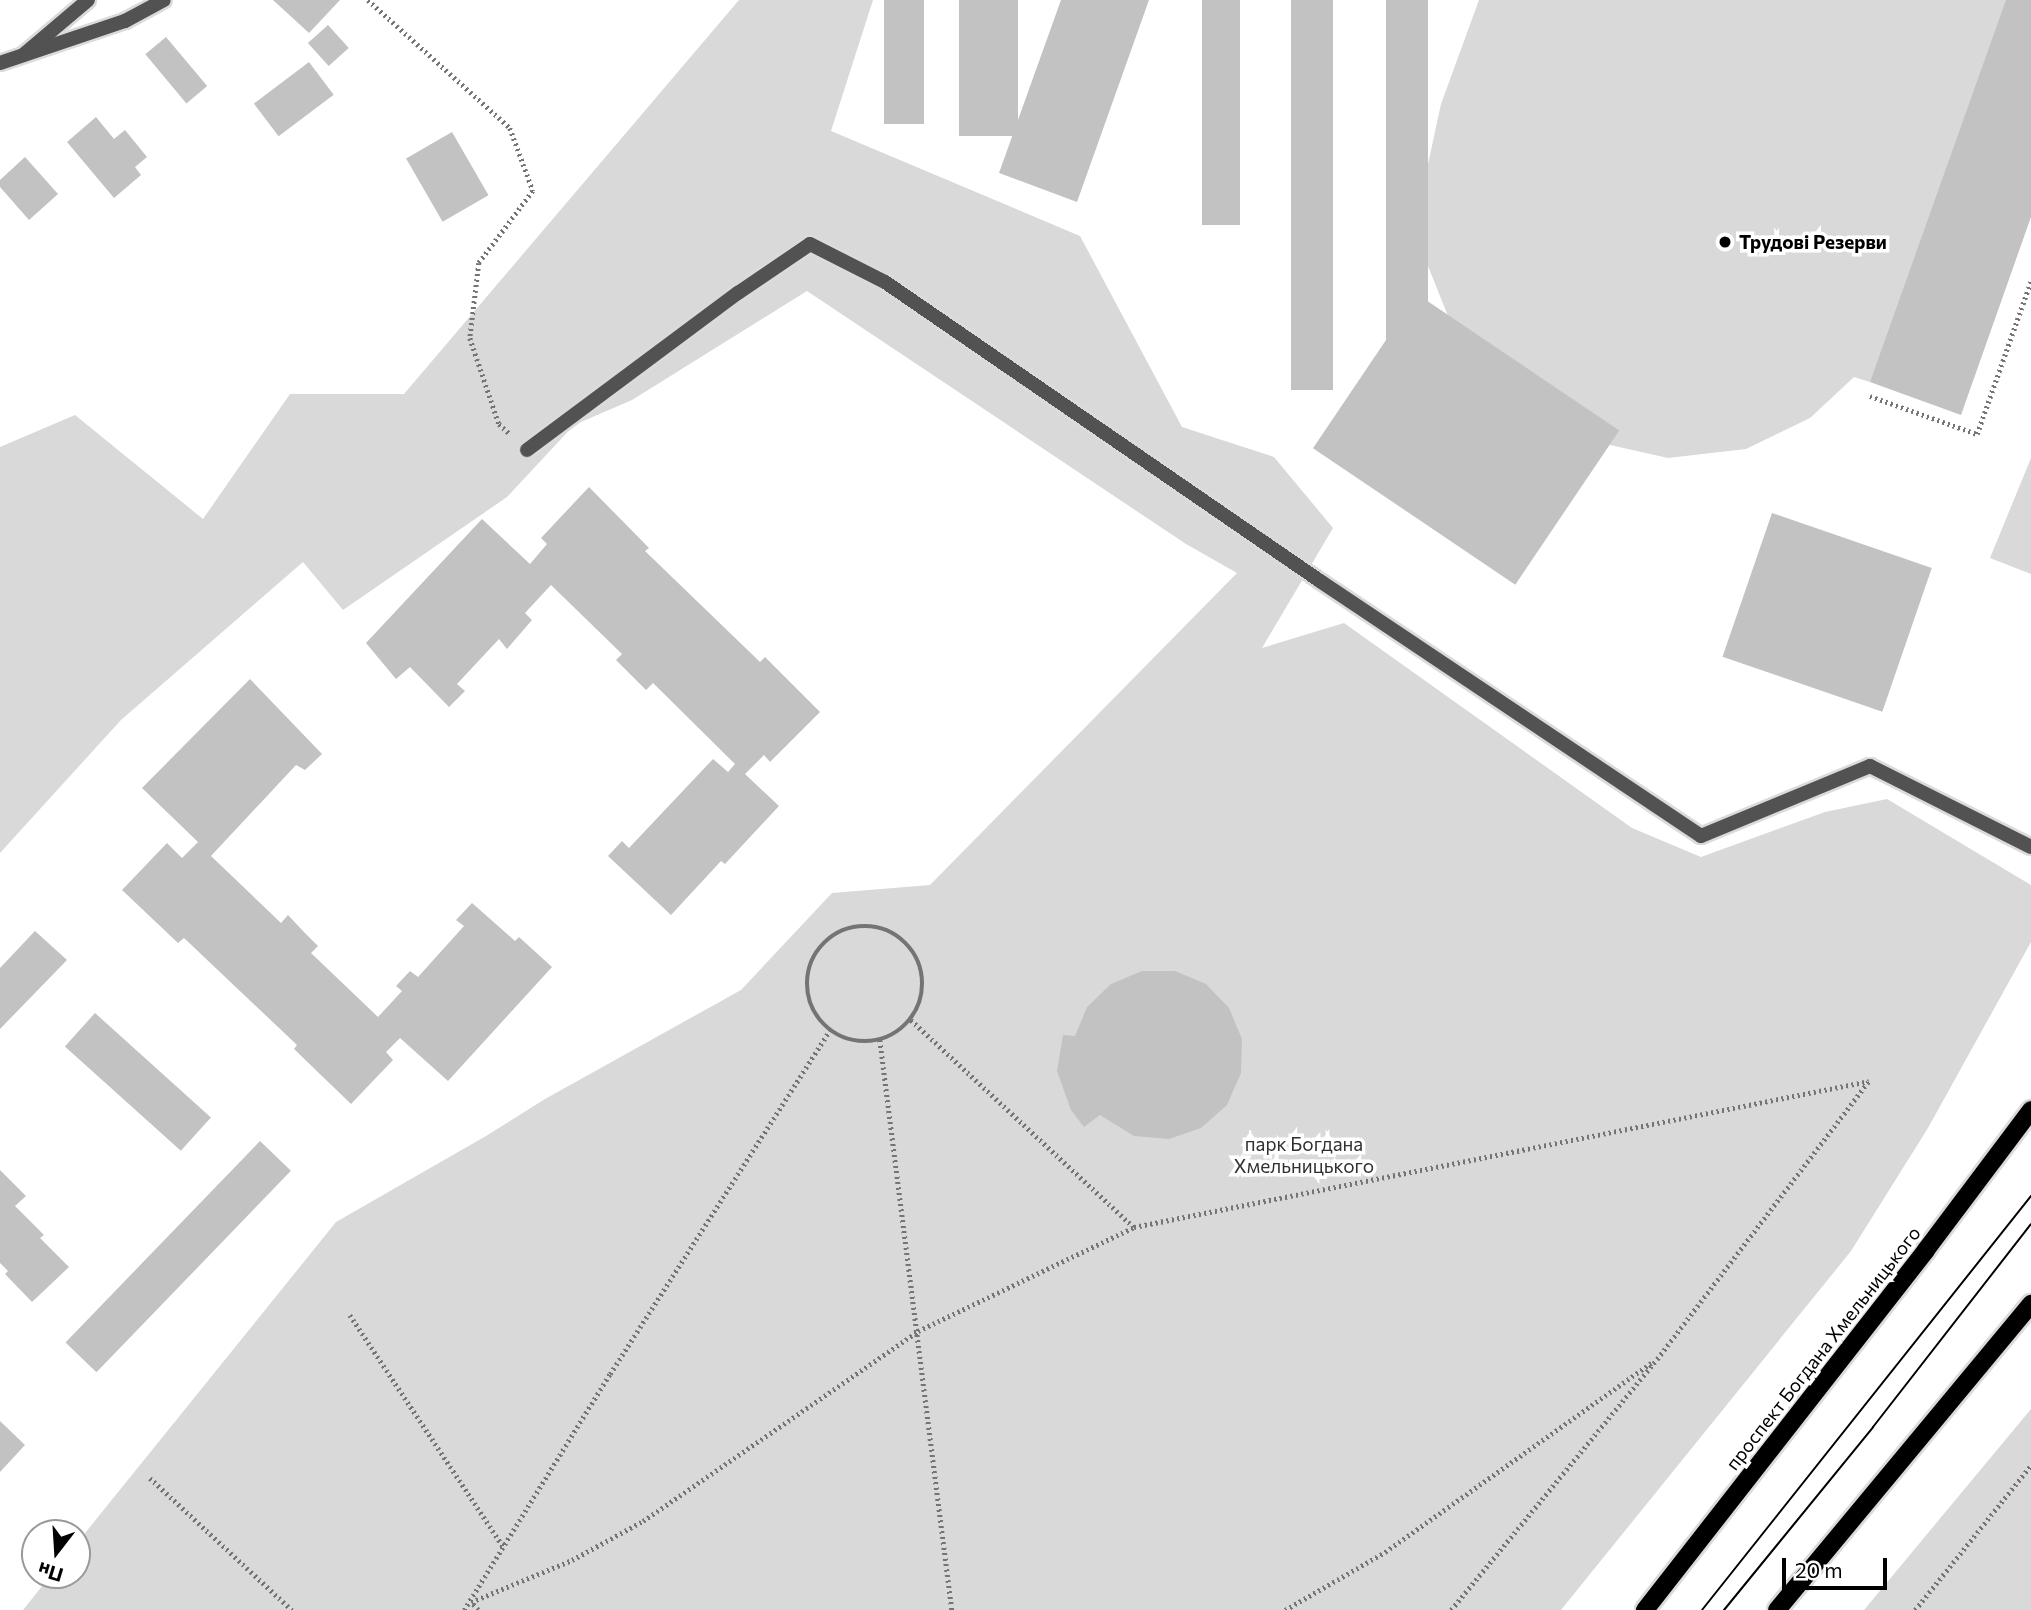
<!DOCTYPE html>
<html>
<head>
<meta charset="utf-8">
<style>
	body { margin:0 }
	#map { position:relative; width:2031px; height:1610px; overflow:hidden; background:#fff; font-family:Commissioner,sans-serif }
	div>[style] { position:absolute }
	[style*='--x'] { left:calc(var(--x)*1px); top:calc(var(--y)*1px); width:calc(var(--w)*1px); rotate:calc(var(--a)*1deg) }
	.green>* { inset:0; background:#d9d9d9 }
	.building>* { inset:0; background:#c2c2c2; transform-origin:0 0 }
	.path>* { height:4.5px; margin-top:-2.25px; transform-origin:0; background:repeating-linear-gradient(90deg,#747474 0 2px,transparent 0 5.5px) }
	.path>.ring { margin:-2.25px; padding:0; box-sizing:content-box; background:none; border:4.5px solid #747474; border-radius:50% }
	.roads { filter:drop-shadow(2px 0 #dbdbdb) drop-shadow(-2px 0 #dbdbdb) drop-shadow(0 2px #dbdbdb) drop-shadow(0 -2px #dbdbdb) }
	.service>* { height:14px; margin:-7px; padding:0 7px; transform-origin:7px; border-radius:7px; background:#525252 }
	.minor>* { height:14px; margin:-7px; padding:0 7px; transform-origin:7px; border-radius:7px; background:#525252 }
	.primary>* { height:18px; margin:-9px; padding:0 9px; transform-origin:9px; border-radius:9px; background:#000 }
	.tram>* { height:2px; margin:-1px; padding:0 1px; transform-origin:1px; border-radius:1px; background:#000 }
	.dots>* { width:19px; height:19px; translate:-50% -50%; box-sizing:border-box; border:4px solid #fff; border-radius:50% }
	span { translate:-50% -50%; white-space:nowrap; text-align:center; line-height:1.15; -webkit-text-stroke:7px #fff; paint-order:stroke }
	.poi-label { font-size:19px; color:#000; font-weight:700 }
	.left { translate:0 -50%; text-align:left }
	.park-label { font-size:19px; color:#303030 }
	.street-label { font-size:19px; color:#000 }
	.north { position:absolute; left:21px; top:1519px; width:70px; height:70px; box-sizing:border-box; background:#fff; border:2px solid #999; border-radius:50%; rotate:197deg; font-size:19px; font-weight:700; line-height:28px; text-align:center; color:#000 }
	.north::after { content:''; display:block; margin:auto; width:24px; height:32px; background:#000; clip-path:polygon(50% 0,100% 100%,50% 72%,0 100%) }
	.scale { position:absolute; left:1782px; top:1558px; width:105px; height:32px; box-sizing:border-box; border:4px solid #000; border-top:0; padding-left:9px; font-size:21px; line-height:24px; white-space:nowrap; color:#000; -webkit-text-stroke:5px #fff; paint-order:stroke }
</style>
</head>
<body>
<div id="map">
	<div class="green">
		<i style="clip-path:polygon(739px 0,873px 0,831px 131px,1080px 236px,1182px 427px,1274px 457px,1333px 528px,1262px 648px,1344px 623px,1632px 828px,1701px 857px,1825px 812px,1887px 799px,2031px 885px,2031px 942px,1928px 1128px,1851px 1251px,1561px 1610px,23px 1610px,51px 1575px,77px 1575px,77px 1543px,336px 1222px,486px 1136px,545px 1099px,741px 990px,832px 893px,930px 885px,1237px 573px,1186px 544px,807px 291px,632px 400px,574px 425px,507px 497px,343px 610px,303px 562px,121px 720px,0 853px,0 447px,75px 415px,203px 519px,290px 394px,404px 394px)"></i>
		<i style="clip-path:polygon(1479px 0,2031px 0,1870px 382px,1854px 377px,1810px 418px,1746px 449px,1668px 458px,1588px 440px,1458px 341px,1428px 266px,1425px 178px,1441px 104px)"></i>
		<i style="clip-path:polygon(2031px 458px,2031px 574px,1990px 558px)"></i>
		<i style="clip-path:polygon(2031px 1409px,2031px 1610px,1864px 1610px)"></i>
	</div>
	<div class="building">
		<i style="clip-path:polygon(273px 0,340px 0,309px 33px)"></i>
		<i style="left:884px;top:0;width:40px;height:124px"></i>
		<i style="left:959px;top:0;width:59px;height:136px"></i>
		<i style="clip-path:polygon(1061px 0,1149px 0,1077px 202px,999px 173px)"></i>
		<i style="left:1202px;top:0;width:38px;height:225px"></i>
		<i style="left:1291px;top:0;width:42px;height:390px"></i>
		<i style="left:1386px;top:0;width:42px;height:423px"></i>
		<i style="clip-path:polygon(2006px 0,2031px 0,2031px 217px,1961px 415px,1870px 382px)"></i>
		<i style="left:328px;top:25px;width:31px;height:27px;rotate:48deg"></i>
		<i style="left:166px;top:37px;width:64px;height:27px;rotate:50deg"></i>
		<i style="left:309px;top:62px;width:41px;height:69px;rotate:53deg"></i>
		<i style="clip-path:polygon(96px 117px,114px 139px,125px 130px,147px 157px,135px 167px,141px 175px,114px 198px,67px 142px)"></i>
		<i style="left:452px;top:132px;width:73px;height:53px;rotate:60deg"></i>
		<i style="clip-path:polygon(25px 157px,58px 194px,29px 220px,0 187px,0 180px)"></i>
		<i style="left:1417px;top:294px;width:244px;height:186px;rotate:34deg"></i>
		<i style="clip-path:polygon(589px 487px,649px 548px,645px 551px,760px 662px,765px 657px,820px 712px,770px 762px,764px 755px,745px 774px,779px 806px,725px 864px,721px 861px,671px 915px,608px 856px,622px 841px,629px 848px,713px 759px,728px 772px,735px 764px,653px 683px,646px 690px,616px 660px,622px 654px,551px 585px,525px 613px,532px 620px,507px 649px,499px 639px,457px 684px,465px 691px,449px 707px,410px 667px,396px 679px,366px 643px,482px 519px,530px 564px,547px 544px,541px 538px)"></i>
		<i style="left:1772px;top:513px;width:169px;height:152px;rotate:19deg"></i>
		<i style="clip-path:polygon(250px 679px,322px 754px,305px 770px,296px 765px,211px 856px,281px 923px,288px 915px,303px 931px,318px 946px,311px 953px,378px 1017px,402px 991px,396px 986px,410px 971px,418px 977px,464px 926px,456px 920px,472px 903px,515px 941px,519px 937px,552px 967px,448px 1081px,400px 1038px,386px 1052px,393px 1060px,351px 1104px,294px 1049px,297px 1045px,184px 938px,178px 943px,122px 890px,167px 843px,182px 858px,198px 842px,142px 788px)"></i>
		<i style="clip-path:polygon(35px 931px,67px 960px,0 1029px,0 968px)"></i>
		<i style="clip-path:polygon(1142px 971px,1175px 971px,1206px 984px,1229px 1008px,1242px 1039px,1241px 1073px,1227px 1105px,1201px 1128px,1169px 1139px,1134px 1136px,1100px 1115px,1084px 1127px,1071px 1110px,1057px 1071px,1063px 1035px,1075px 1036px,1087px 1007px,1111px 984px)"></i>
		<i style="left:95px;top:1013px;width:156px;height:45px;rotate:42deg"></i>
		<i style="left:260px;top:1141px;width:43px;height:280px;rotate:44deg"></i>
		<i style="clip-path:polygon(0 1170px,26px 1196px,15px 1206px,44px 1235px,40px 1238px,69px 1267px,32px 1302px,5px 1274px,8px 1271px,0 1263px)"></i>
		<i style="clip-path:polygon(0 1421px,25px 1445px,0 1472px)"></i>
	</div>
	<div class="path">
		<i style="--x:368;--y:0;--w:191;--a:42"></i>
		<i style="--x:510;--y:128;--w:67;--a:69.9"></i>
		<i style="--x:533;--y:191;--w:90;--a:126.9"></i>
		<i style="--x:479;--y:263;--w:76;--a:96.8"></i>
		<i style="--x:470;--y:338;--w:91;--a:71.4"></i>
		<i style="--x:499;--y:424;--w:13;--a:42"></i>
		<i style="--x:1870;--y:396;--w:114;--a:19.6"></i>
		<i style="--x:1977;--y:434;--w:162;--a:-70.6"></i>
		<i class="ring" style="left:807px;top:926px;width:111.5px;height:111.5px"></i>
		<i style="--x:911;--y:1020;--w:304;--a:42.9"></i>
		<i style="--x:1134;--y:1227;--w:749;--a:-11.23"></i>
		<i style="--x:880;--y:1040;--w:575;--a:82.8"></i>
		<i style="--x:350;--y:1315;--w:279;--a:56.5"></i>
		<i style="--x:150;--y:1478;--w:194;--a:42.9"></i>
		<i style="--x:464;--y:1610;--w:278;--a:-58.3"></i>
		<i style="--x:610;--y:1374;--w:408;--a:-57.4"></i>
		<i style="--x:478;--y:1610;--w:11;--a:-131"></i>
		<i style="--x:471;--y:1602;--w:109;--a:-22.6"></i>
		<i style="--x:572;--y:1560;--w:81;--a:-28.8"></i>
		<i style="--x:643;--y:1521;--w:334;--a:-34.6"></i>
		<i style="--x:918;--y:1331;--w:240;--a:-25.7"></i>
		<i style="--x:1285;--y:1610;--w:116;--a:-30.1"></i>
		<i style="--x:1385;--y:1552;--w:328;--a:-35.4"></i>
		<i style="--x:1451;--y:1610;--w:325;--a:-50.6"></i>
		<i style="--x:1657;--y:1359;--w:350;--a:-52.7"></i>
		<i style="--x:1915;--y:1610;--w:186;--a:-51.3"></i>
	</div>
	<div class="roads">
		<div class="service">
			<i style="--x:23;--y:55;--w:85;--a:-40.2"></i>
		</div>
		<div class="minor">
			<i style="--x:0;--y:63;--w:132;--a:-18.6"></i>
			<i style="--x:125;--y:21;--w:44;--a:-28.3"></i>
			<i style="--x:527;--y:450;--w:263;--a:-36.7"></i>
			<i style="--x:738;--y:293;--w:87;--a:-34.2"></i>
			<i style="--x:810;--y:244;--w:84;--a:26.9"></i>
			<i style="--x:885;--y:282;--w:528;--a:34.5"></i>
			<i style="--x:1320;--y:581;--w:458;--a:33.8"></i>
			<i style="--x:1701;--y:836;--w:183;--a:-22.5"></i>
			<i style="--x:1870;--y:766;--w:180;--a:26.7"></i>
		</div>
		<div class="primary">
			<i style="--x:1645;--y:1610;--w:457;--a:-52"></i>
			<i style="--x:1926;--y:1250;--w:175;--a:-53.1"></i>
			<i style="--x:1777;--y:1610;--w:398;--a:-50.3"></i>
		</div>
	</div>
	<div class="tram">
		<i style="--x:1702;--y:1610;--w:529;--a:-51.53"></i>
		<i style="--x:1724;--y:1610;--w:236;--a:-50.8"></i>
		<i style="--x:1873;--y:1427;--w:257;--a:-52.1"></i>
	</div>
	<div class="dots">
		<i style="left:1725px;top:242px;background:#000"></i>
	</div>
	<div class="poi-label">
		<span class="left" style="left:1739px;top:242px">Трудові Резерви</span>
	</div>
	<div class="park-label">
		<span style="left:1304px;top:1155px">парк Богдана<br>Хмельницького</span>
	</div>
	<div class="street-label">
		<span style="left:1823px;top:1348px;rotate:-52deg">проспект Богдана Хмельницького</span>
	</div>
	<div class="north">Пн</div>
	<div class="scale">20 m</div>
</div>
</body>
</html>
